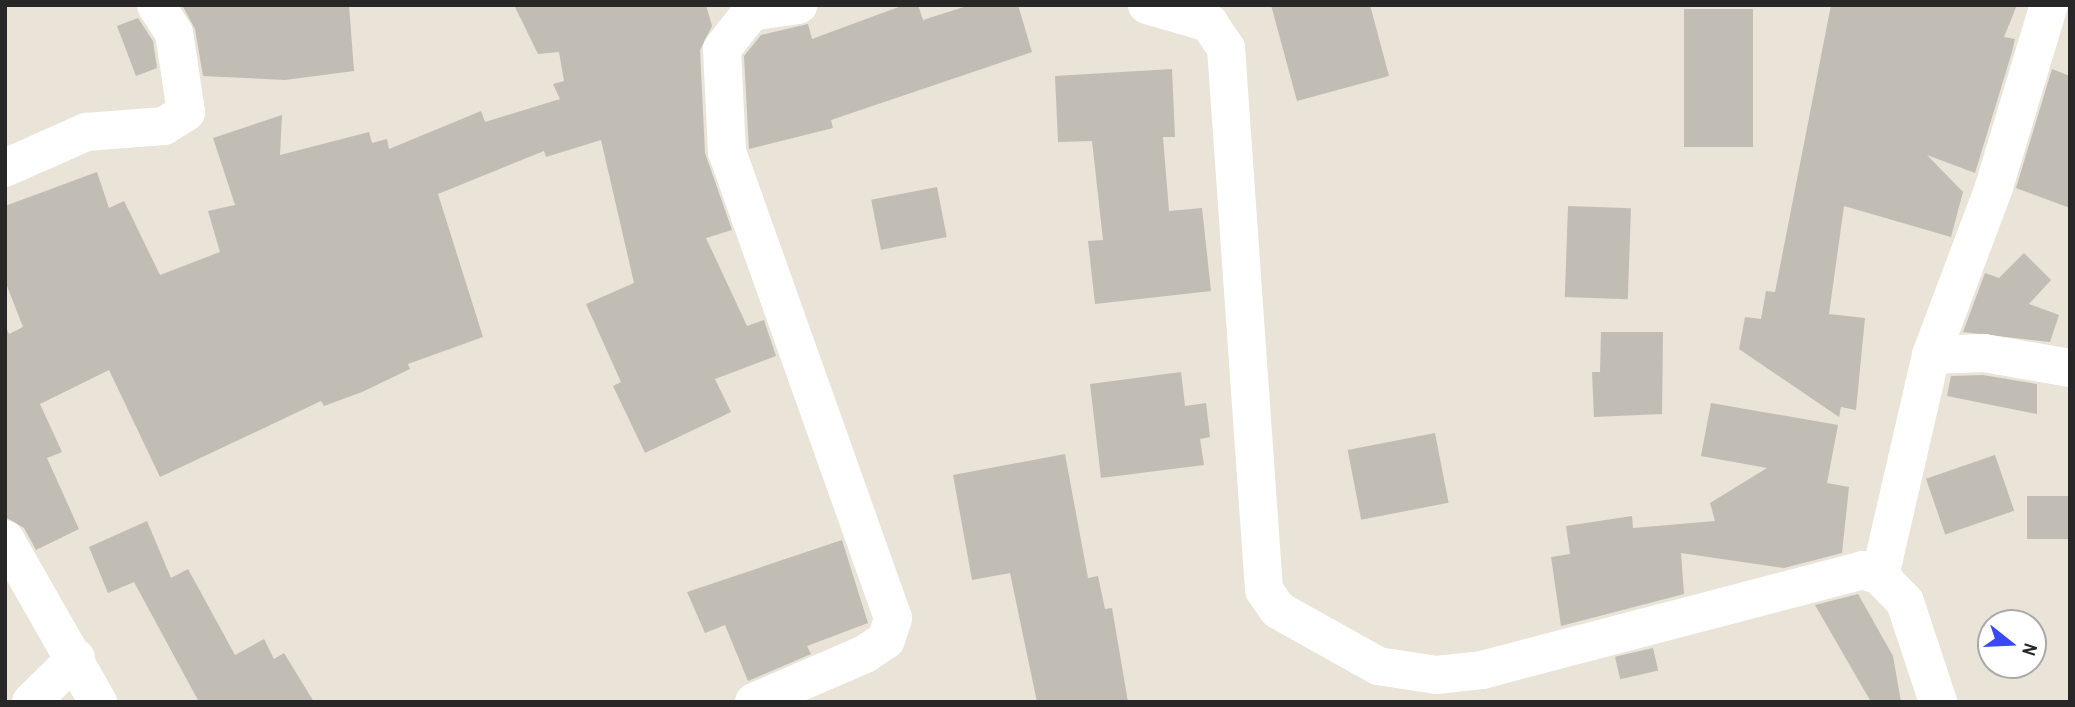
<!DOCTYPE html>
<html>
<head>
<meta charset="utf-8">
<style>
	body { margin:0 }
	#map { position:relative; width:2075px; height:707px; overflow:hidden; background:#e9e3d8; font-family:"Archivo Narrow",sans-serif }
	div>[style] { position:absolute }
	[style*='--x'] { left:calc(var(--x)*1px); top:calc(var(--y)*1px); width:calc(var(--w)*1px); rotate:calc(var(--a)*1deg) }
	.building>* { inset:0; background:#c1bdb5; transform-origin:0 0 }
	.street>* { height:38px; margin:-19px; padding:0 19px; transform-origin:19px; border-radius:19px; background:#fff }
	span { translate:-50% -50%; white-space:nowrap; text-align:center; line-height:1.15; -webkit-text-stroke:5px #fff; paint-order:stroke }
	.frame { position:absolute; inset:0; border:7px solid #272727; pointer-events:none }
	.north { position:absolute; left:1977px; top:609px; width:70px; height:70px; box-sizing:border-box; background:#fff; border:2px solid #a9a9a9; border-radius:50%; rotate:108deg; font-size:19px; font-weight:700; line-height:28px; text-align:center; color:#272727 }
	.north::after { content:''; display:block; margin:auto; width:24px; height:32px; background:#3949f5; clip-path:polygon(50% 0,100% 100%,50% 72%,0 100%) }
</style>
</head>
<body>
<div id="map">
	<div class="building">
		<i style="clip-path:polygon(182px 5px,349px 5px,354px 71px,285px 80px,203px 76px,195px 29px)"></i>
		<i style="clip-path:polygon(514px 5px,706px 5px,712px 26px,700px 50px,705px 153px,732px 230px,706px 238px,747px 326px,764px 320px,776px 356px,715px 379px,731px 412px,645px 453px,613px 386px,621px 382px,586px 304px,634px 283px,601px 140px,546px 157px,544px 151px,438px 194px,483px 337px,408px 364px,410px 369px,362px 392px,324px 406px,321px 401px,160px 477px,109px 370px,40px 404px,62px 452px,47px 458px,79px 529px,36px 550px,24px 528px,5px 517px,5px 325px,9px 334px,23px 327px,5px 281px,5px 206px,97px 172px,109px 208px,124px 201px,160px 275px,220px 252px,208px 211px,235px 205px,213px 138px,282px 115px,280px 155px,369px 132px,372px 143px,387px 139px,389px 149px,481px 111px,485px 122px,560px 99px,553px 84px,564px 81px,559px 52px,538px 54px)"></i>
		<i style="clip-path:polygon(904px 5px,918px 5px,923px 20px,970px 5px,1018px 5px,1032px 52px,831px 120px,833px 128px,749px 149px,744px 56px,761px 35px,808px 24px,812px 39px)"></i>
		<i style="clip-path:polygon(1271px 5px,1370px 5px,1389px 76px,1297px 101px)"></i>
		<i style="clip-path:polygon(1831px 5px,2017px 5px,2004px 37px,2015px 39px,2012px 52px,1975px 173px,1927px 155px,1963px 192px,1951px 237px,1844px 206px,1829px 314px,1865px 318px,1856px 410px,1841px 407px,1839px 417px,1739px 349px,1745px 317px,1761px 319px,1766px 291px,1775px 292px)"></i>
		<i style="left:1684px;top:9px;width:69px;height:138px"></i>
		<i style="clip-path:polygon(138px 18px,153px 41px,157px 68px,136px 76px,117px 26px)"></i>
		<i style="clip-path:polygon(1172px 69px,1175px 137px,1163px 137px,1169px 211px,1202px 208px,1211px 291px,1095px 304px,1088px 241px,1103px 240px,1092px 141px,1058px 142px,1055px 76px)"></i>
		<i style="clip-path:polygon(2052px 69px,2070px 76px,2070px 208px,2016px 188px)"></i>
		<i style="left:937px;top:187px;width:51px;height:67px;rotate:79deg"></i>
		<i style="left:1568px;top:206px;width:63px;height:91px;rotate:2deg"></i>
		<i style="clip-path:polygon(2024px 253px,2051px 280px,2029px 304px,2059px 315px,2050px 342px,1963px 332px,1985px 273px,1999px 278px)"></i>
		<i style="clip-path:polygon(1601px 332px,1663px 332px,1662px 414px,1594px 417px,1592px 372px,1600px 372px)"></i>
		<i style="clip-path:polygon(1181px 372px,1185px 406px,1206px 403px,1210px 437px,1200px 439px,1204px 465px,1101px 478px,1090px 384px)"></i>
		<i style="clip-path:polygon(1983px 375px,2037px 384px,2037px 414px,1947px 396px,1951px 376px)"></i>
		<i style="clip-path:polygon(1711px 403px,1838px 425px,1827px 483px,1849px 487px,1842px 553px,1784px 568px,1681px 553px,1684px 594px,1561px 626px,1551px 557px,1570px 554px,1566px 526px,1632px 516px,1633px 528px,1715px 521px,1710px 503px,1767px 468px,1701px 456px)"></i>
		<i style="left:1435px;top:433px;width:71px;height:89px;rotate:79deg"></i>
		<i style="clip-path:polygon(1065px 454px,1088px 578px,1098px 576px,1105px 609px,1112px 608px,1128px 702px,1037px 702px,1010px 573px,972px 580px,953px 475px)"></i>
		<i style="left:1995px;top:455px;width:59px;height:73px;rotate:71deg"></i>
		<i style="left:2070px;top:496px;width:43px;height:43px;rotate:90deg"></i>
		<i style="clip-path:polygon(147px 521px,171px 578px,188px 569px,235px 655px,264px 639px,274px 659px,284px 653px,314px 702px,199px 702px,134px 582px,108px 593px,89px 547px)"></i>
		<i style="clip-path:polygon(842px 540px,868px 623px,807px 646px,811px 654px,748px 681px,725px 625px,705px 633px,687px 592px)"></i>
		<i style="clip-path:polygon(1858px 594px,1893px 656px,1901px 702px,1871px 702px,1815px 605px)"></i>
		<i style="left:1653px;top:648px;width:23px;height:39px;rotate:77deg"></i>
	</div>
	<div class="street">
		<i style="--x:1147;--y:5;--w:65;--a:16.2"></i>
		<i style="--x:1209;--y:23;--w:30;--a:56"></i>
		<i style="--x:1226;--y:48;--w:543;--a:85.99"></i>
		<i style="--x:1264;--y:590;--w:24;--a:55"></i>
		<i style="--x:1278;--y:610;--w:115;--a:29.2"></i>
		<i style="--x:1378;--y:666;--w:59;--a:8.8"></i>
		<i style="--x:1436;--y:675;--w:46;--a:-6.2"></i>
		<i style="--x:1482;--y:670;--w:393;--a:-14.7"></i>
		<i style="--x:1862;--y:570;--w:19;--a:18"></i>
		<i style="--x:1880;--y:576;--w:36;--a:46"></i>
		<i style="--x:1905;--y:602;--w:105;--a:71.7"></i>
		<i style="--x:5;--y:168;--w:89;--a:-24"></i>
		<i style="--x:86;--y:132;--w:78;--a:-4.4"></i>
		<i style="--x:164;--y:126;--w:26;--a:-32"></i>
		<i style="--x:186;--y:112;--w:80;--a:-98.6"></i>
		<i style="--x:174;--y:33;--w:33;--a:-123"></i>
		<i style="--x:1931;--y:355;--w:53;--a:-2.2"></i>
		<i style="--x:1984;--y:353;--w:87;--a:9.9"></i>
		<i style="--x:5;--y:539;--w:188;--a:60.3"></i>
		<i style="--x:1880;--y:576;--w:227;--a:-77"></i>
		<i style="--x:1931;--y:355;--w:179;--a:-69.4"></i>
		<i style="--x:1994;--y:187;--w:190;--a:-73.2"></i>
		<i style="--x:31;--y:702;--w:63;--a:-44.4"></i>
		<i style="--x:754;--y:702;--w:121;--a:-23.4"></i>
		<i style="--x:865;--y:654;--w:25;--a:-34"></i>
		<i style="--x:886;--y:640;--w:23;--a:-72"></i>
		<i style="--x:893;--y:618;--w:495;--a:-109.6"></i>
		<i style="--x:727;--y:152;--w:103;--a:-92.8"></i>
		<i style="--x:722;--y:49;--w:47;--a:-51.9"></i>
		<i style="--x:751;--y:12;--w:48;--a:-8.5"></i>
	</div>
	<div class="frame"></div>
	<div class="north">N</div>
</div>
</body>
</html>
